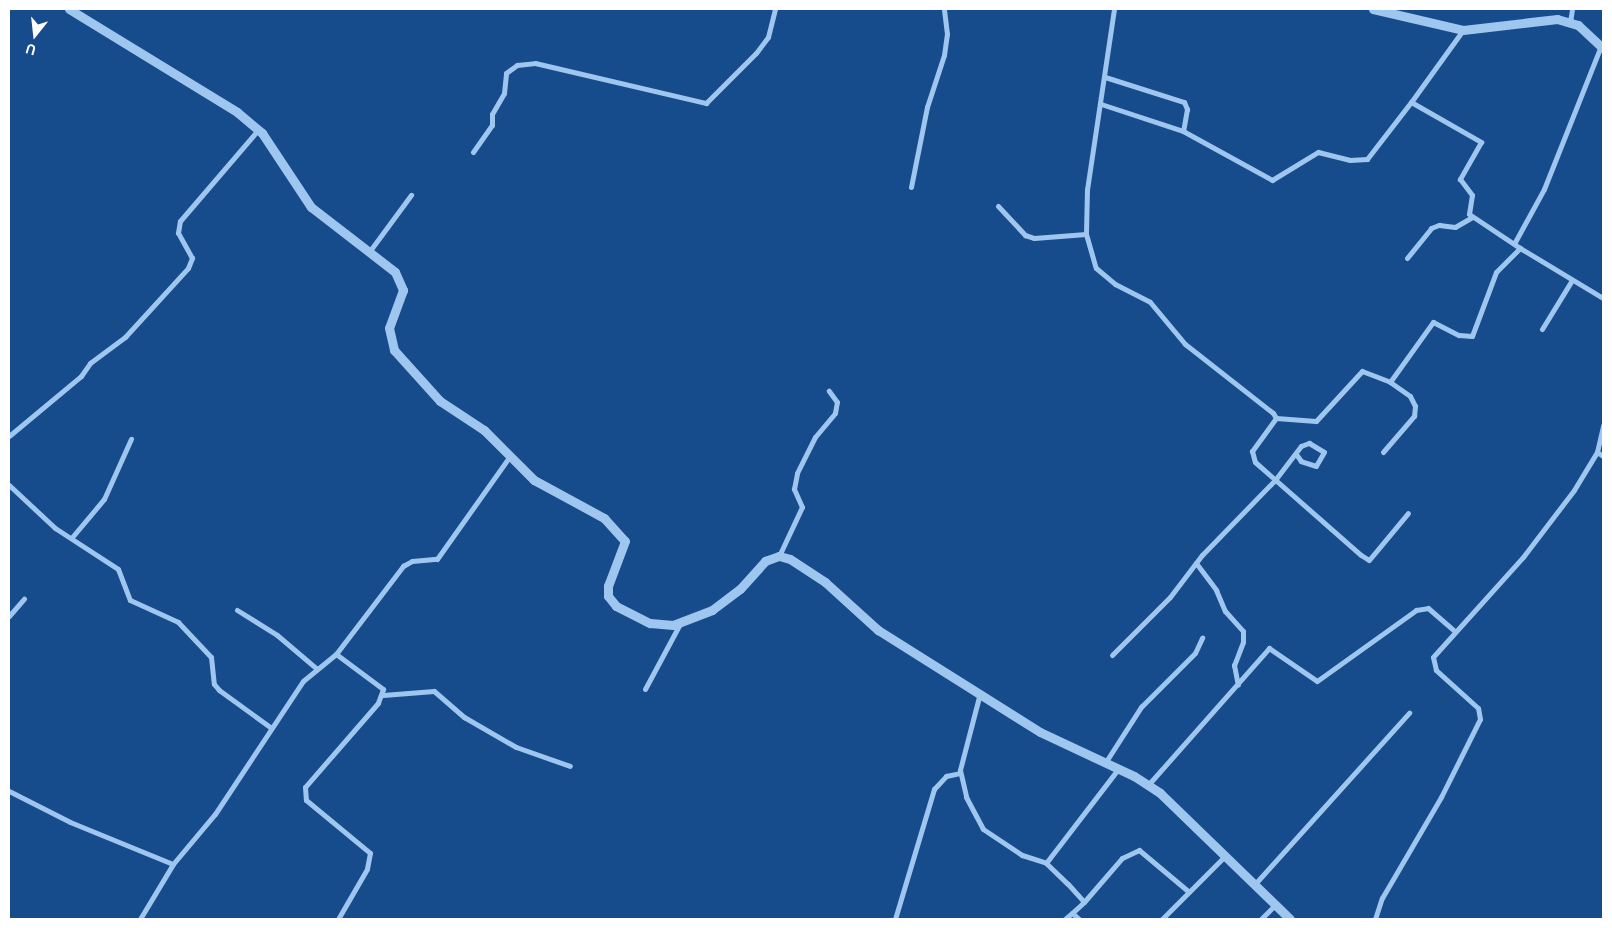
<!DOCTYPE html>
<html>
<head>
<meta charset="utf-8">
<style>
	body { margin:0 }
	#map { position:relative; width:1612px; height:928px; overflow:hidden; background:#164c8c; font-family:"DM Sans",sans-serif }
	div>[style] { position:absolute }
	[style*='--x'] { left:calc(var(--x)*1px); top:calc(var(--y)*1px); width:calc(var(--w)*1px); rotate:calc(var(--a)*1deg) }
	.minor>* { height:5px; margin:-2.5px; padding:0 2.5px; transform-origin:2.5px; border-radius:2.5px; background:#9fc6ef }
	.tertiary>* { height:9px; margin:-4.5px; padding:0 4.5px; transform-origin:4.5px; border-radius:4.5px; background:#9fc6ef }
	span { translate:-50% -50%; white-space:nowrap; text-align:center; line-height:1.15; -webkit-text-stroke:4.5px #164c8c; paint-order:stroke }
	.frame { position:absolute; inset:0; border:10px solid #fff; pointer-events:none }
	.north { position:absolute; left:10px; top:10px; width:50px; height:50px; -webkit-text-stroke:4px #164c8c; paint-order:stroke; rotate:196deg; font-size:14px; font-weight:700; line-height:20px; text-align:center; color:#fff }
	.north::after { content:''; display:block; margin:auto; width:18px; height:22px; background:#fff; clip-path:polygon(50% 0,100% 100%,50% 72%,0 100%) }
</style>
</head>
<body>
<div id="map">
	<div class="minor">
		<i style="--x:1114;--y:9;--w:182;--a:98.5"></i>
		<i style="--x:1087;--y:189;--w:45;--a:91.3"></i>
		<i style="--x:1086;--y:234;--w:35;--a:74"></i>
		<i style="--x:1096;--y:268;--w:25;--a:40"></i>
		<i style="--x:1115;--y:284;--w:39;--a:27"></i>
		<i style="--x:1150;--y:302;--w:55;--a:50.2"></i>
		<i style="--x:1185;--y:344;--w:112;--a:38.1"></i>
		<i style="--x:1273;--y:413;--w:6;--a:59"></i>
		<i style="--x:1276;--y:418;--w:41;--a:126"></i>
		<i style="--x:1252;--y:451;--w:11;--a:75"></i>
		<i style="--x:1255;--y:462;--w:141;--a:41.3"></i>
		<i style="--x:1361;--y:555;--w:9;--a:32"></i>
		<i style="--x:1369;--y:560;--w:61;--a:-50.3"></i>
		<i style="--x:1570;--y:22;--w:13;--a:-81"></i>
		<i style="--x:1463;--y:30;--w:89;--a:125.8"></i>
		<i style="--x:1411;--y:102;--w:81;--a:29.7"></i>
		<i style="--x:1481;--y:142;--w:43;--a:119.6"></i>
		<i style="--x:1460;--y:179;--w:20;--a:53"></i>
		<i style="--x:1472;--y:195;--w:19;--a:99"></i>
		<i style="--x:1469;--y:214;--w:61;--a:33.7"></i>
		<i style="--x:1105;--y:77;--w:83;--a:17.6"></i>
		<i style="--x:1184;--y:102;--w:8;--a:67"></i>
		<i style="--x:1187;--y:109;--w:22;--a:100"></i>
		<i style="--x:1101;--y:104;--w:86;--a:18.2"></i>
		<i style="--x:1183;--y:131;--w:102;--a:28.8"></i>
		<i style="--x:1272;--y:180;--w:54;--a:-31.3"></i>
		<i style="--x:1318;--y:152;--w:33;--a:14"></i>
		<i style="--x:1350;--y:160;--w:17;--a:-3"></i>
		<i style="--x:1367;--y:159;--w:72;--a:-52.3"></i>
		<i style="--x:473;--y:152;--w:33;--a:-55"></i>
		<i style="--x:492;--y:125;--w:11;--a:-90"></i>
		<i style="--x:492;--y:114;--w:24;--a:-60"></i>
		<i style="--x:504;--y:93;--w:20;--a:-84"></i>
		<i style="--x:506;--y:73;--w:14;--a:-36"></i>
		<i style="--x:517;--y:65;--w:18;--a:-6"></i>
		<i style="--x:535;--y:63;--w:176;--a:13.2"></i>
		<i style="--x:706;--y:103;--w:71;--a:-45"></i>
		<i style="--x:756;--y:53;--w:20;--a:-53"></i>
		<i style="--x:768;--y:37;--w:29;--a:-76"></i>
		<i style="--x:911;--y:187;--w:82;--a:-78.7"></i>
		<i style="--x:927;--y:107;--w:55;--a:-71.9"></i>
		<i style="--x:944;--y:55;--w:21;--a:-82"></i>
		<i style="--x:947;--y:34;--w:25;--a:-97"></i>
		<i style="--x:998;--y:206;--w:40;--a:47"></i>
		<i style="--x:1025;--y:235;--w:9;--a:18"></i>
		<i style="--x:1034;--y:238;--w:52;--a:-4.4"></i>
		<i style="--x:1515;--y:242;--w:60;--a:-61.3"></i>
		<i style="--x:1544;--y:189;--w:154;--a:-68.3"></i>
		<i style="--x:369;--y:252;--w:71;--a:-53.6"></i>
		<i style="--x:1407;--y:258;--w:38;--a:-51"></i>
		<i style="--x:1431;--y:228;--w:9;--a:-21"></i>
		<i style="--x:1439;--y:225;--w:16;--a:7"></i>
		<i style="--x:1455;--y:227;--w:20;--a:-30"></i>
		<i style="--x:1542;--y:329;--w:57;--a:-58.5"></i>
		<i style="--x:1276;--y:418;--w:40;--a:4.3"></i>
		<i style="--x:1316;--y:421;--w:68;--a:-47.4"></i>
		<i style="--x:1362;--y:371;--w:30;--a:21"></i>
		<i style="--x:1390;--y:382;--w:74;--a:-54.4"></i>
		<i style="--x:1433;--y:322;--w:29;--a:27"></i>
		<i style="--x:1459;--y:335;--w:13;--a:4"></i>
		<i style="--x:1472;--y:336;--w:68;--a:-69.4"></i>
		<i style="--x:1496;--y:272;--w:34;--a:-45"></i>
		<i style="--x:1520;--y:248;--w:97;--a:31.1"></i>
		<i style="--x:9;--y:436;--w:94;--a:-39.8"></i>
		<i style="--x:81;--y:376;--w:16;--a:-55"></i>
		<i style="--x:90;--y:363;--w:44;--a:-36.6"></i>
		<i style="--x:125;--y:337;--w:93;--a:-47.6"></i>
		<i style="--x:188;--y:268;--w:11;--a:-68"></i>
		<i style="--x:192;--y:258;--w:29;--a:-119"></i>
		<i style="--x:178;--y:233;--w:12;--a:-81"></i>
		<i style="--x:180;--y:221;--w:120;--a:-49.4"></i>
		<i style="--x:1383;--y:452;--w:48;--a:-49.3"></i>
		<i style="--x:1414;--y:416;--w:10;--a:-84"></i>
		<i style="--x:1415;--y:406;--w:11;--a:-117"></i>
		<i style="--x:1410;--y:396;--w:24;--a:-145"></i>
		<i style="--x:1597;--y:452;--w:7;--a:34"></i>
		<i style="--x:9;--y:485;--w:63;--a:43.1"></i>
		<i style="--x:55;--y:528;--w:75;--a:33.1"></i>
		<i style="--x:118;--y:569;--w:33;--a:69"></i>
		<i style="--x:130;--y:600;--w:53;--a:24.6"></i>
		<i style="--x:178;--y:622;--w:48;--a:46.7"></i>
		<i style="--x:211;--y:657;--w:27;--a:84"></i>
		<i style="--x:214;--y:684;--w:8;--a:50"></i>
		<i style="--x:219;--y:690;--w:63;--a:36"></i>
		<i style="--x:73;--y:536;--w:48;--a:-50"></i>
		<i style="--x:104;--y:499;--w:66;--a:-65.8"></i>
		<i style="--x:779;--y:556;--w:54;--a:-64.9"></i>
		<i style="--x:802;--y:507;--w:20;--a:-114"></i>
		<i style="--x:794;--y:489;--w:16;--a:-79"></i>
		<i style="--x:797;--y:473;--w:40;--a:-63.4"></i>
		<i style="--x:815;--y:437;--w:31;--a:-50"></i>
		<i style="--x:835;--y:413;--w:11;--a:-80"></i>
		<i style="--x:837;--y:402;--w:14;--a:-126"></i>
		<i style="--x:1196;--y:563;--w:34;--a:53"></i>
		<i style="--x:1216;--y:590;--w:23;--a:67"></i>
		<i style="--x:1225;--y:611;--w:27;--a:48"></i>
		<i style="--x:1243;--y:631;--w:11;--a:90"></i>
		<i style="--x:1243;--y:642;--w:25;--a:111"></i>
		<i style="--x:1234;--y:665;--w:20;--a:79"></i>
		<i style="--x:237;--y:610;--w:47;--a:32"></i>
		<i style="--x:277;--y:635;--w:52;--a:40.4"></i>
		<i style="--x:9;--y:616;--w:23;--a:-49"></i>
		<i style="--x:336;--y:654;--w:59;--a:36.7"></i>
		<i style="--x:383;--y:689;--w:15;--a:110"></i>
		<i style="--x:378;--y:703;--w:111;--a:131"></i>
		<i style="--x:305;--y:787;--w:13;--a:86"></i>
		<i style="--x:306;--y:800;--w:83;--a:39.6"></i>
		<i style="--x:370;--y:853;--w:16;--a:101"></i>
		<i style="--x:367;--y:869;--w:58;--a:120.1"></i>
		<i style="--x:1112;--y:655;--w:82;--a:-45"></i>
		<i style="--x:1170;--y:597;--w:53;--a:-52.7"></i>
		<i style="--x:1202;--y:555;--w:105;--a:-45.8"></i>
		<i style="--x:1275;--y:480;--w:43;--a:-52.6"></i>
		<i style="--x:1301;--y:446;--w:9;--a:-21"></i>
		<i style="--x:1309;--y:443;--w:17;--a:31"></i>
		<i style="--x:1324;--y:452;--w:16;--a:120"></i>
		<i style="--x:1316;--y:466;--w:16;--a:-162"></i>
		<i style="--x:1301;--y:461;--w:9;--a:-126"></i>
		<i style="--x:645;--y:689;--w:76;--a:-61.8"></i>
		<i style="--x:980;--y:693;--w:80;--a:104.6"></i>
		<i style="--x:960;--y:770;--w:28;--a:77"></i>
		<i style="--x:966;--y:797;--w:36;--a:62"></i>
		<i style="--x:983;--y:829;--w:47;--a:33.7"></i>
		<i style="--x:1022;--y:855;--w:25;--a:18"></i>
		<i style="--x:1046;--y:863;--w:30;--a:44"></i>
		<i style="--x:1068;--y:884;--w:24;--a:48"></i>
		<i style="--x:1084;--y:902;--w:16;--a:137"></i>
		<i style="--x:1072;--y:913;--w:9;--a:41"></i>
		<i style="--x:383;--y:695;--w:51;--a:-4.5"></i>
		<i style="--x:434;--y:691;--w:40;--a:41"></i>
		<i style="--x:464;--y:717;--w:60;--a:30"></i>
		<i style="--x:516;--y:747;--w:57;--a:19.4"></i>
		<i style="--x:1105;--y:763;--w:67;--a:-57.3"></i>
		<i style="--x:1141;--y:707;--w:76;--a:-45"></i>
		<i style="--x:1195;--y:653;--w:17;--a:-65"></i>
		<i style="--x:1148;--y:785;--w:183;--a:-48.5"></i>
		<i style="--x:1269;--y:648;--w:58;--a:34.5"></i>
		<i style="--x:1317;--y:681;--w:122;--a:-35.6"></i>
		<i style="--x:1416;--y:610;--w:12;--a:-9"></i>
		<i style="--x:1428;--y:608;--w:35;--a:41"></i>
		<i style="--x:9;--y:791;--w:68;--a:26.9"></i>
		<i style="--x:70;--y:822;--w:111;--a:22.2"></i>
		<i style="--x:173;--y:864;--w:65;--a:-50"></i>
		<i style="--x:215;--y:814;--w:159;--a:-56.5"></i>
		<i style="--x:303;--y:681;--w:43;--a:-39.3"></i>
		<i style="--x:336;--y:654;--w:111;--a:-52.7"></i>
		<i style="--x:403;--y:566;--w:10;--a:-29"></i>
		<i style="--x:412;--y:561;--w:25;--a:-5"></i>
		<i style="--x:437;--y:559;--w:126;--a:-54.7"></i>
		<i style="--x:1046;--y:863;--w:118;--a:-52.5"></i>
		<i style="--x:1254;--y:885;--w:232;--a:-48"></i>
		<i style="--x:1084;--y:902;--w:58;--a:-49.2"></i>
		<i style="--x:1122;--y:858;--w:19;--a:-25"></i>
		<i style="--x:1139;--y:850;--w:65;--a:40"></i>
		<i style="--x:140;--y:919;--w:64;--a:-59"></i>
		<i style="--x:895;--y:919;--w:136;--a:-73.3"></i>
		<i style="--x:934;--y:789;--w:18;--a:-47"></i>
		<i style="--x:946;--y:776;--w:14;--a:-12"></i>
		<i style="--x:1065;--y:919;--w:9;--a:-41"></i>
		<i style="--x:1162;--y:919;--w:89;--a:-45"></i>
		<i style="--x:1261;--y:919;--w:18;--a:-45"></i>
		<i style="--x:1375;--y:919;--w:22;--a:-72"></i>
		<i style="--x:1382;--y:898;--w:117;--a:-59.7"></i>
		<i style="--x:1441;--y:797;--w:87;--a:-63.4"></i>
		<i style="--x:1480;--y:719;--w:11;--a:-100"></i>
		<i style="--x:1478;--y:708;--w:57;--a:-137.9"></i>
		<i style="--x:1436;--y:670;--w:13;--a:-103"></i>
		<i style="--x:1433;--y:657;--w:135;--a:-48"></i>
		<i style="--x:1523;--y:557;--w:84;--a:-52.7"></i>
		<i style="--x:1574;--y:490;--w:44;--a:-58.8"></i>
		<i style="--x:1597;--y:452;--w:28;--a:-77"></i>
	</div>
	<div class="tertiary">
		<i style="--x:69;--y:9;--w:197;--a:31.5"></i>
		<i style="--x:237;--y:112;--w:33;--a:40"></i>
		<i style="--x:262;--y:133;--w:89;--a:56.5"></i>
		<i style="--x:311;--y:207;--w:106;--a:37.7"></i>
		<i style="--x:395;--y:272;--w:20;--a:66"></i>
		<i style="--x:403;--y:290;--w:40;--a:110.2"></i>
		<i style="--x:389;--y:328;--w:23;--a:77"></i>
		<i style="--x:394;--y:350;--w:69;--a:48"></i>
		<i style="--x:440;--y:401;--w:53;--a:33.4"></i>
		<i style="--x:484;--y:430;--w:71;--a:45"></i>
		<i style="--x:534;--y:480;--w:80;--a:28.5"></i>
		<i style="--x:604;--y:518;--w:31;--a:48"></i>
		<i style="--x:625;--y:541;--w:48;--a:110.7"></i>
		<i style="--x:608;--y:586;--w:10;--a:90"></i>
		<i style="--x:608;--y:596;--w:13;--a:51"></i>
		<i style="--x:616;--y:606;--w:38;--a:27"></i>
		<i style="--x:650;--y:623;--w:23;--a:5"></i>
		<i style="--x:673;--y:625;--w:42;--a:-21"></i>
		<i style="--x:712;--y:610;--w:35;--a:-37"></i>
		<i style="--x:740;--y:589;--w:38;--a:-48"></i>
		<i style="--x:765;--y:561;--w:15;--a:-20"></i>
		<i style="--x:779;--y:556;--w:11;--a:15"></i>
		<i style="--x:790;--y:559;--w:42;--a:33.3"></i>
		<i style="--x:825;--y:582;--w:72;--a:42.2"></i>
		<i style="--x:878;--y:630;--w:191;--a:32.2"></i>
		<i style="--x:1040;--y:732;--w:104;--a:25.1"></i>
		<i style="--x:1134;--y:776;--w:31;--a:33"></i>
		<i style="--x:1160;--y:793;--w:181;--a:44.1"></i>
		<i style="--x:1373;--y:9;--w:92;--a:13.1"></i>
		<i style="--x:1463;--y:30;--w:95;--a:-6.7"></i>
		<i style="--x:1557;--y:19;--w:22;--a:16"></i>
		<i style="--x:1578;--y:25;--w:34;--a:43"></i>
	</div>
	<div class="frame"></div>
	<div class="north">U</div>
</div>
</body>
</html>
